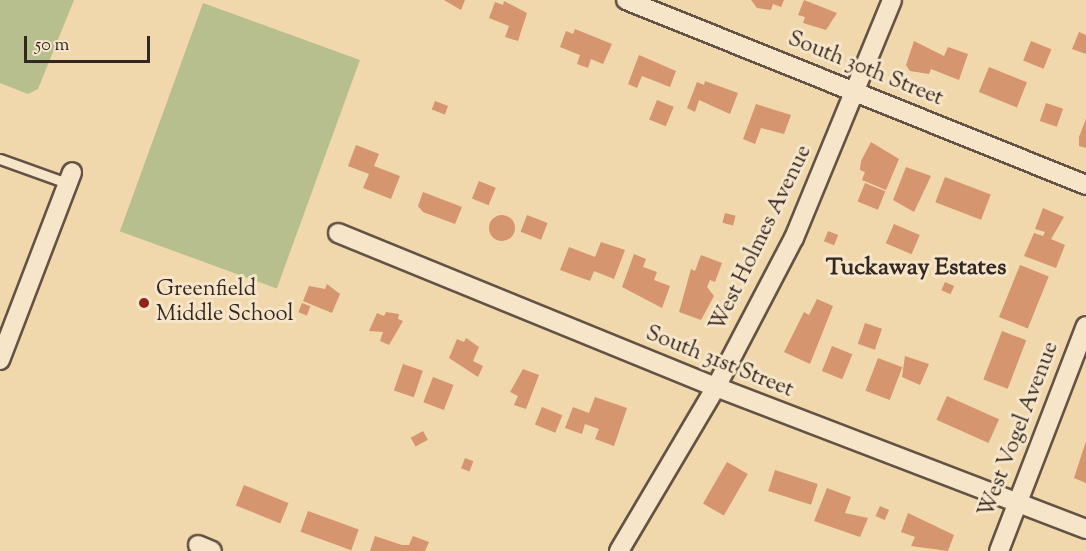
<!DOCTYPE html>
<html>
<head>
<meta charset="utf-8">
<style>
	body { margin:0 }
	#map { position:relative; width:1086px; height:551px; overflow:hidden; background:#f1d7ac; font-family:"Sorts Mill Goudy",serif }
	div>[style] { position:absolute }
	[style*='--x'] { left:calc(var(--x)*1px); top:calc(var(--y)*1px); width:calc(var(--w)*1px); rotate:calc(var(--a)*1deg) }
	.green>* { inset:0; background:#b6bf8d; transform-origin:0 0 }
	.building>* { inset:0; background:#d5956e; transform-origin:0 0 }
	.round { border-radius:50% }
	.roads { filter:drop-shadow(2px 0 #625344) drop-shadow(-2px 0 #625344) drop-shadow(0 2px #625344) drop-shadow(0 -2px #625344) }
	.service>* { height:9px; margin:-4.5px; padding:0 4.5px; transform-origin:4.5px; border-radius:4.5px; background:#f6e5c9 }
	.minor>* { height:18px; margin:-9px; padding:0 9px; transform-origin:9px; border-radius:9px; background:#f6e5c9 }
	.dots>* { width:16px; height:16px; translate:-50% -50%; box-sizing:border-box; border:3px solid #f6e5c9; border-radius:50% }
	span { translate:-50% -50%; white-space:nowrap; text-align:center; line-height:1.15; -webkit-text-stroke:6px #f6e5c9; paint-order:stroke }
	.street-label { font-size:22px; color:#332721 }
	.poi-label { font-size:22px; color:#332721 }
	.left { translate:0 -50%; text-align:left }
	.neighbourhood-label { font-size:24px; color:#332721; font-weight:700 }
	.scale { position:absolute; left:24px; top:36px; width:126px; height:27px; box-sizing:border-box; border:3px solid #332721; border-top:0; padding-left:8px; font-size:18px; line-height:21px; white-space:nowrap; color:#332721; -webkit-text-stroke:4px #f6e5c9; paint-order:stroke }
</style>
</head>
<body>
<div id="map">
	<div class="green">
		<i style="clip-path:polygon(0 0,74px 0,38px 89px,28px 94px,0 83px)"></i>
		<i style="left:203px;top:3px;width:167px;height:243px;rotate:20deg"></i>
	</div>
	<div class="building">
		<i style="clip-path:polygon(444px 0,465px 0,461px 10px)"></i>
		<i style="clip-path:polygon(751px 0,784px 0,781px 7px,773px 4px,771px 10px,757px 8px)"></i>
		<i style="clip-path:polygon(804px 0,837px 13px,826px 30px,803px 23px,805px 17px,798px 15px)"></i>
		<i style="clip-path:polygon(504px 1px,527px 13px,518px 41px,505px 37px,509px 26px,489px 18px,495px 2px,503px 5px)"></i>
		<i style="clip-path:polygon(575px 29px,612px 44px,603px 64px,591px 59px,588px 68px,577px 64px,580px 55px,560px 47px,566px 31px,573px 34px)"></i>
		<i style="clip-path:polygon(1079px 32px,1086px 35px,1086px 54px,1072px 49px)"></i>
		<i style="clip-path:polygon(914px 41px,944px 56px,948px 47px,968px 54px,959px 80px,931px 69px,929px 74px,910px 71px,906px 65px)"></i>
		<i style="left:1031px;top:41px;width:22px;height:21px;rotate:22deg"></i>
		<i style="clip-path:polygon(639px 55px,676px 71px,670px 87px,642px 76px,637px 88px,628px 84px)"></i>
		<i style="left:989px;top:67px;width:41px;height:27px;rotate:22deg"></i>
		<i style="clip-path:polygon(705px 81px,738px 93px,730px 114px,699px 100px,695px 112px,687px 108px,697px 82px,704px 85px)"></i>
		<i style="left:657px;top:100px;width:18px;height:21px;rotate:22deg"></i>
		<i style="left:435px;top:101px;width:14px;height:9px;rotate:21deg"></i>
		<i style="left:1046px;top:103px;width:18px;height:19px;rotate:19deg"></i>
		<i style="clip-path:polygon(756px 104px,791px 115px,784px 134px,761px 128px,755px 144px,743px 139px)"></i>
		<i style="clip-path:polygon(1086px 119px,1086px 148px,1079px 146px,1079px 137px)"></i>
		<i style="clip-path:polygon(871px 142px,899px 159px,886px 190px,862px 180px,865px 172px,860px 170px,861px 161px)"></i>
		<i style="clip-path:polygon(356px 145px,379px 154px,374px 166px,400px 176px,391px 199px,363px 188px,369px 174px,348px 166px)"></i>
		<i style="clip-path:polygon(906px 167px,931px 176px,914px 212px,893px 200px)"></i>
		<i style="left:945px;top:177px;width:49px;height:27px;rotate:21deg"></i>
		<i style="left:479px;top:181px;width:18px;height:19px;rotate:22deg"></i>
		<i style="left:865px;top:183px;width:22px;height:20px;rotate:22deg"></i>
		<i style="clip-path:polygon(423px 192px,462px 207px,455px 224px,423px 212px,418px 206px)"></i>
		<i style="clip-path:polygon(1043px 208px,1064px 217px,1051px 239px,1065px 245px,1056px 268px,1024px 256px,1034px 233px,1043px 236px,1045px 232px,1035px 229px)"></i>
		<i style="left:725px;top:213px;width:11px;height:10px;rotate:15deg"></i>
		<i style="left:527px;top:215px;width:22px;height:18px;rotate:21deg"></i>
		<i class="round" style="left:489px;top:215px;width:26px;height:26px"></i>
		<i style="left:894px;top:224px;width:28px;height:21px;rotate:23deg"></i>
		<i style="left:828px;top:231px;width:11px;height:11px;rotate:22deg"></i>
		<i style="clip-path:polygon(601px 242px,625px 250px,614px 279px,594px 271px,590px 281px,560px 270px,569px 247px,595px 257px)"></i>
		<i style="clip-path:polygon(634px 254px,646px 259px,643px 267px,657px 272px,654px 280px,670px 286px,662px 308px,622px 287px)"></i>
		<i style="clip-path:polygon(701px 255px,722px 263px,715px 282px,710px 280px,707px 287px,714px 296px,701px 320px,679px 312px,691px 269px,695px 271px)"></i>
		<i style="clip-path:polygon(852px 265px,857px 272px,848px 277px,844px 271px)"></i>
		<i style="left:1020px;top:265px;width:31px;height:56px;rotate:22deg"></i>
		<i style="left:945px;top:282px;width:10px;height:9px;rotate:24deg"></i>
		<i style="clip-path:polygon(327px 284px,340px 294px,332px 313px,303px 301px,309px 286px,325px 289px)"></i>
		<i style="clip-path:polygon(817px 299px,833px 306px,810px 364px,784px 352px,804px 312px,809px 315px)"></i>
		<i style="left:302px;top:303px;width:9px;height:10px;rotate:21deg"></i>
		<i style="clip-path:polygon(386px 312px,399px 314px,398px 319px,403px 321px,389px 345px,380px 341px,383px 332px,369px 331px,377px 313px,384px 316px)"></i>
		<i style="left:865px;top:323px;width:18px;height:22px;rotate:19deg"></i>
		<i style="left:1002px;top:331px;width:26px;height:52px;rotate:21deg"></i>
		<i style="clip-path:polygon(466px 338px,479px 347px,473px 361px,483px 366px,478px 377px,449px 358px,457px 339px,464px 342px)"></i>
		<i style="left:832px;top:346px;width:22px;height:27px;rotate:22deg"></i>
		<i style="clip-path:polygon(905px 356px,929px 364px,920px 385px,902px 377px)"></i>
		<i style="left:878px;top:358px;width:26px;height:35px;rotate:21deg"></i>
		<i style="left:403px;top:364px;width:21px;height:28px;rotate:19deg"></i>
		<i style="clip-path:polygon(523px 369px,539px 375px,526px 409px,514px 405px,518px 396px,510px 392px)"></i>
		<i style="left:433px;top:377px;width:22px;height:27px;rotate:21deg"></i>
		<i style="left:947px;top:396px;width:57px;height:26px;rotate:24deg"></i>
		<i style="clip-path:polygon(595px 397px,627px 408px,614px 446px,595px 439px,599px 429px,585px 424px,582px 434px,565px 428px,573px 407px,589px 413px)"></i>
		<i style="left:542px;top:407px;width:22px;height:19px;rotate:22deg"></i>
		<i style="left:423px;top:431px;width:10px;height:14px;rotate:61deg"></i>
		<i style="clip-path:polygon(1086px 441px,1086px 483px,1074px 478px)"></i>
		<i style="left:465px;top:458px;width:9px;height:11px;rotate:21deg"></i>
		<i style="left:727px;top:462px;width:24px;height:48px;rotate:30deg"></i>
		<i style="left:775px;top:470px;width:45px;height:22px;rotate:18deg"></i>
		<i style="left:244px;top:485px;width:48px;height:22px;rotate:22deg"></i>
		<i style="clip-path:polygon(827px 488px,851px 497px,845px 513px,868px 518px,860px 537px,814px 521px)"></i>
		<i style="left:880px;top:506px;width:10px;height:11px;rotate:24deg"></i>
		<i style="left:308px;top:511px;width:54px;height:22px;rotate:20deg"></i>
		<i style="clip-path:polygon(908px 513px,954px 535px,948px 551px,911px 546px,915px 537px,901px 532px)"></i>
		<i style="clip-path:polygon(375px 536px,402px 545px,409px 545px,413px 536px,429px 542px,425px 551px,370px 551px)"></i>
	</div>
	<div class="roads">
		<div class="service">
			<i style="--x:0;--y:159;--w:71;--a:19.7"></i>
		</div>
		<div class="minor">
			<i style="--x:626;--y:0;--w:496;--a:21.9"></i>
			<i style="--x:338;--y:233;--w:408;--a:22.2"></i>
			<i style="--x:716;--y:387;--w:396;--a:21"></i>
			<i style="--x:0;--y:360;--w:201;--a:-69"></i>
			<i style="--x:198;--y:545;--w:15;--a:23"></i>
			<i style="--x:619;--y:551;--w:191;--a:-59.4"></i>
			<i style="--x:716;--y:387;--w:168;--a:-62.4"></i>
			<i style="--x:794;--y:238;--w:257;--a:-67.6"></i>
			<i style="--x:999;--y:551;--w:241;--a:-68.9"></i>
		</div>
	</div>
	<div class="dots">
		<i style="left:144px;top:303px;background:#8f2418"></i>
	</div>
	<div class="street-label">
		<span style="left:865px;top:70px;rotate:22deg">South 30th Street</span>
		<span style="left:762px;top:239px;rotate:-64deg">West Holmes Avenue</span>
		<span style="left:719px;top:363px;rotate:22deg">South 31st Street</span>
		<span style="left:1020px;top:430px;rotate:-69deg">West Vogel Avenue</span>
	</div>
	<div class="poi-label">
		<span class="left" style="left:156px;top:303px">Greenfield<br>Middle School</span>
	</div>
	<div class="neighbourhood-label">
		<span style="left:916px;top:269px">Tuckaway Estates</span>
	</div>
	<div class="scale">50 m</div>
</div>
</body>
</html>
